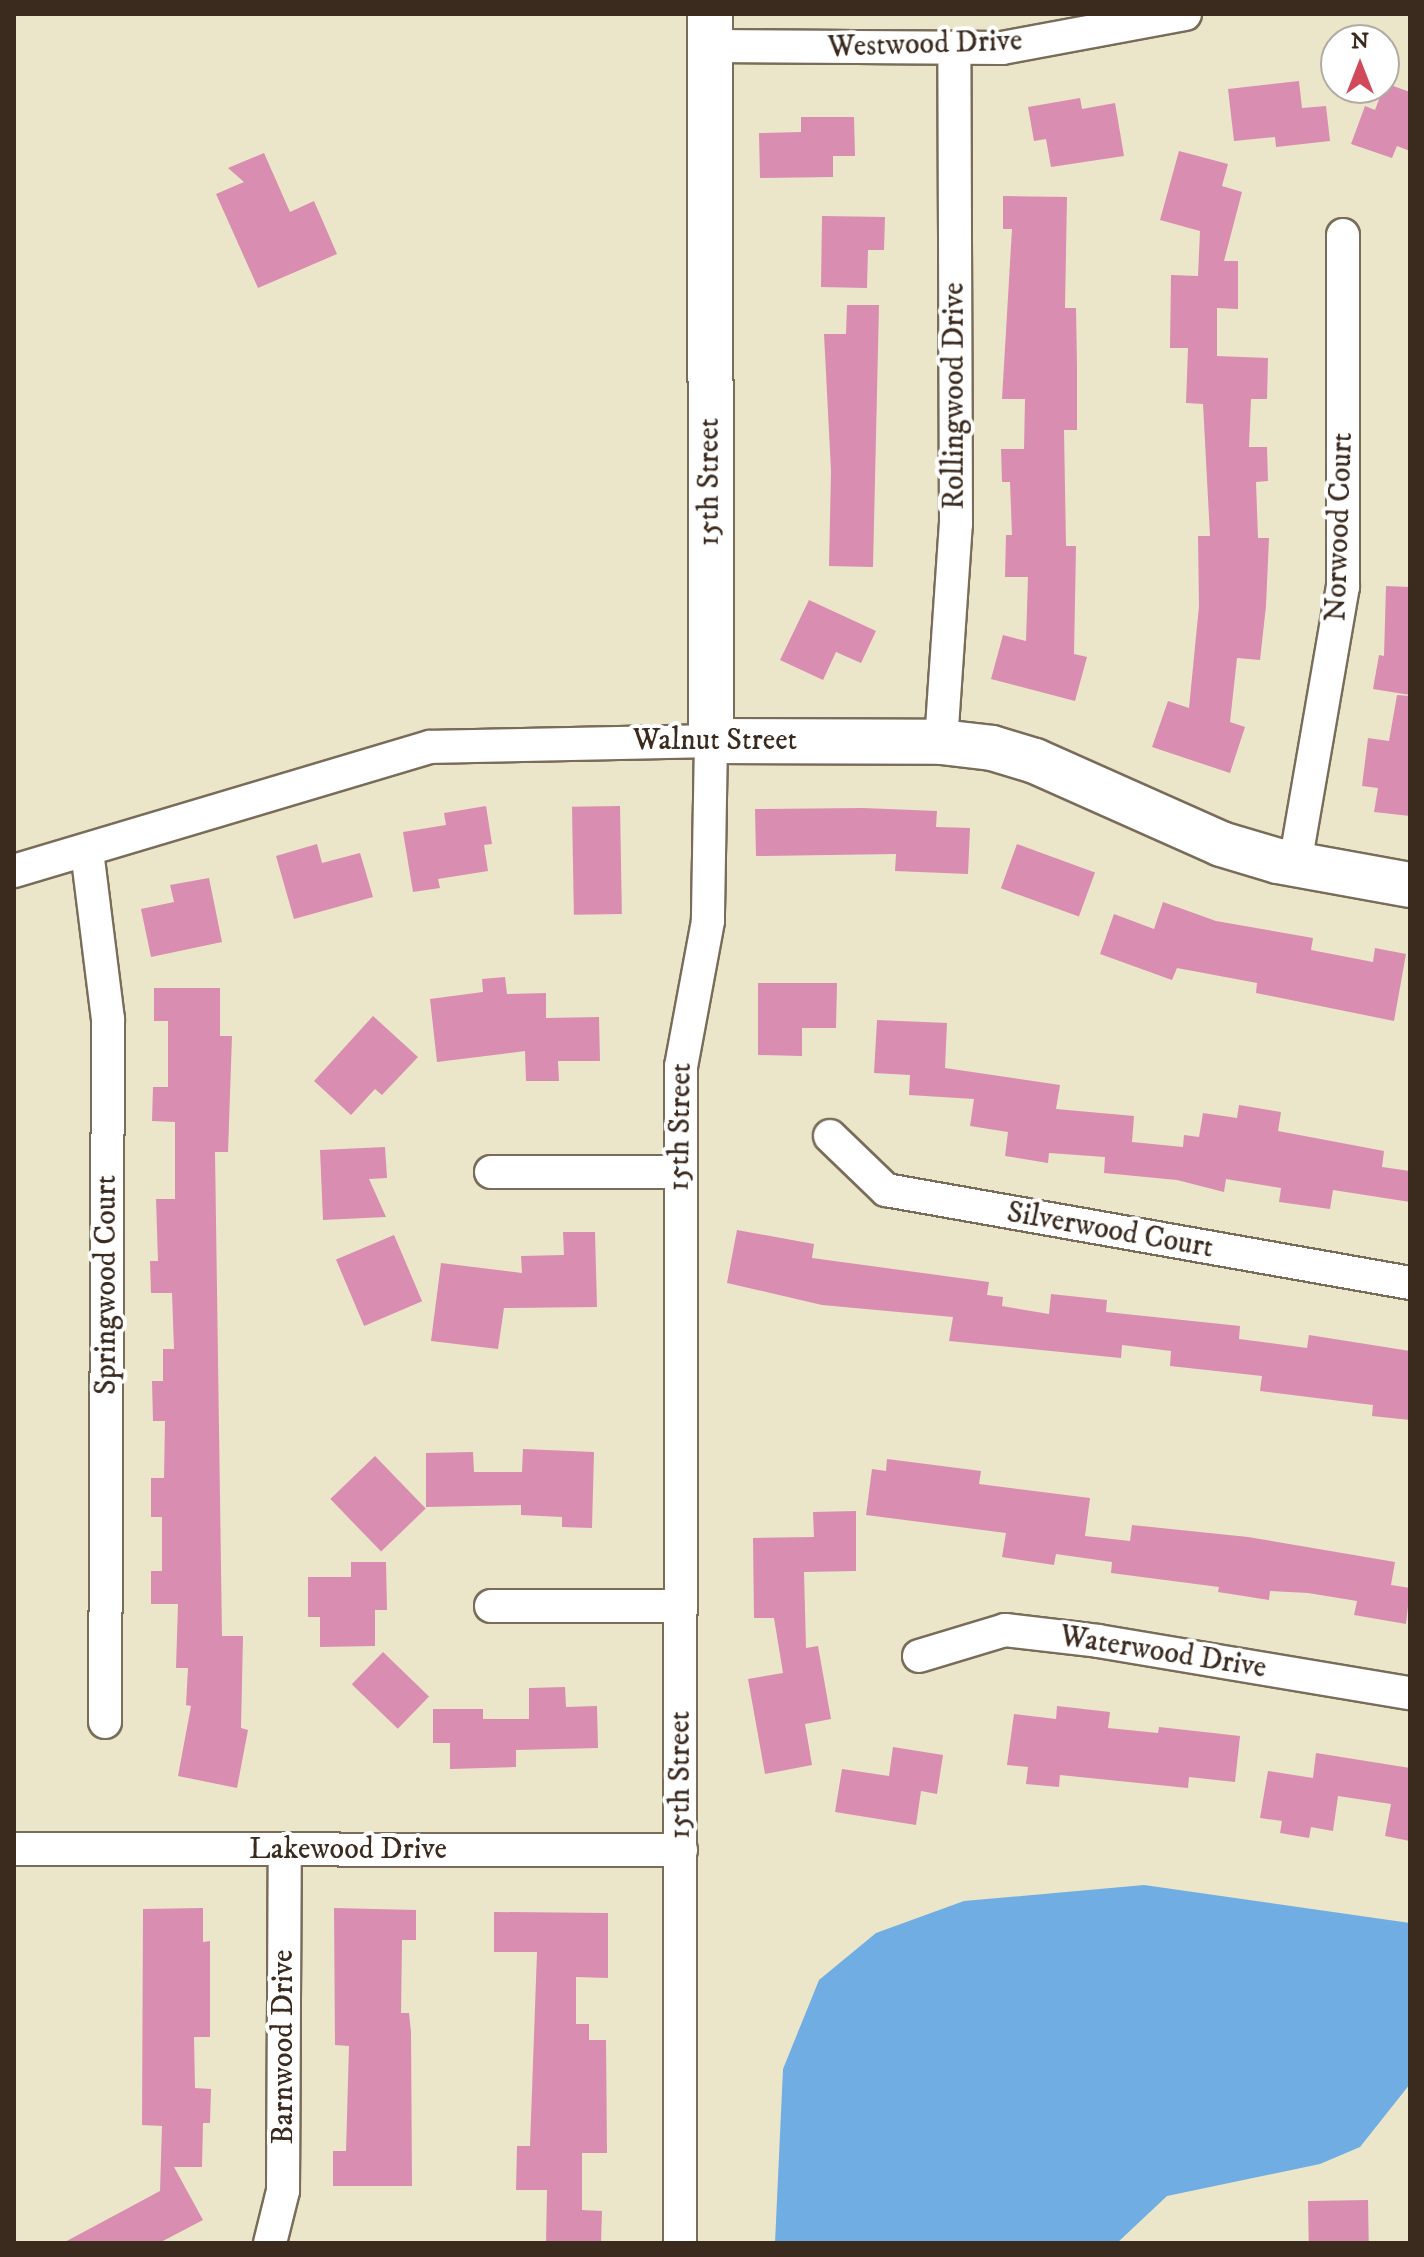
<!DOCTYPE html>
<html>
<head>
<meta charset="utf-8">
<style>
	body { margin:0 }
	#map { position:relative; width:1424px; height:2257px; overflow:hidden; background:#ebe6c9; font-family:"IM FELL DW Pica",serif }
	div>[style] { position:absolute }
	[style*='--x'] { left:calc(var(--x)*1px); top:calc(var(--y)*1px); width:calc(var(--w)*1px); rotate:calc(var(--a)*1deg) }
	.water>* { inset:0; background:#70ade2 }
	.building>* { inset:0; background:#d98db1; transform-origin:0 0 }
	.roads { filter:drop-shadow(2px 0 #796c5a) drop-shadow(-2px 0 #796c5a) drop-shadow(0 2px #796c5a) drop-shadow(0 -2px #796c5a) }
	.street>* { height:32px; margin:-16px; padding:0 16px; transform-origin:16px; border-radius:16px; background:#fff }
	.secondary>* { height:44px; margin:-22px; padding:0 22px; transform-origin:22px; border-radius:22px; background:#fff }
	span { translate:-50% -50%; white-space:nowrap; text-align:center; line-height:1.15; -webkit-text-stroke:8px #fff; paint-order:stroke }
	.street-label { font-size:30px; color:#3b2a1e }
	.frame { position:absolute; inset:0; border:16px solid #3b2a1e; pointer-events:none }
	.north { position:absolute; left:1320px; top:24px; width:80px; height:80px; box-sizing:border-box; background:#fff; border:2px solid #b1aaa5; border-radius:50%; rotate:0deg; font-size:22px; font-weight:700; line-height:32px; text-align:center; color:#3b2a1e }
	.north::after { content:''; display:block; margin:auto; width:28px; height:36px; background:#d1495b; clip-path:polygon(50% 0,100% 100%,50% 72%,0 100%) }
</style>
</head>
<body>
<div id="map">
	<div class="water">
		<i style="clip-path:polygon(1144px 1885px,1410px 1923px,1410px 2084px,1360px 2147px,1320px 2164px,1167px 2196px,1117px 2243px,775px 2243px,783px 2069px,819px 1980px,876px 1933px,964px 1901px)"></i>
	</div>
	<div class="building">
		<i style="clip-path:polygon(1299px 81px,1302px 108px,1326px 106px,1330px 141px,1276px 147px,1275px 137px,1234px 141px,1228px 89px)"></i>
		<i style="clip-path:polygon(1385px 83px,1410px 92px,1410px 151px,1397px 146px,1392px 158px,1351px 144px,1365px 106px,1375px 110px)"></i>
		<i style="clip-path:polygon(1080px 98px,1082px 109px,1115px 103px,1124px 156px,1051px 167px,1046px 139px,1034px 141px,1028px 107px)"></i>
		<i style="clip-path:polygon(801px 117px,854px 117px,855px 156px,833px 156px,833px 177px,760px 178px,759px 133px,801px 132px)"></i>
		<i style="clip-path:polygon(1179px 151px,1228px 164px,1222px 186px,1242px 192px,1224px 261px,1238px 261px,1238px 309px,1217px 308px,1217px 356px,1268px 358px,1267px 399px,1251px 399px,1249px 447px,1267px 447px,1268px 481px,1256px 482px,1258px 538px,1269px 538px,1266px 606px,1260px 660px,1237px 658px,1230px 722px,1245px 727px,1230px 773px,1152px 747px,1168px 701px,1189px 708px,1199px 606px,1198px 536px,1210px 536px,1203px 404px,1186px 403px,1188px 348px,1170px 348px,1171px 275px,1198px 276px,1200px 231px,1160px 220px)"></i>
		<i style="clip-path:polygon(264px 153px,290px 212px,314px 201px,337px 254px,258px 288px,216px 194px,244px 182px,228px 168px)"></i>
		<i style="clip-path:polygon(1003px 196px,1067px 197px,1065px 308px,1076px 308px,1077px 366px,1077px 430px,1064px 430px,1066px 546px,1076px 546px,1074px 654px,1087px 657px,1075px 701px,991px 679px,1003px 635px,1026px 641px,1028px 577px,1005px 577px,1006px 535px,1012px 535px,1010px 482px,1002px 482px,1001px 449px,1024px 449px,1025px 399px,1002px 399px,1012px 229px,1003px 229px)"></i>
		<i style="clip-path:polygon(822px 216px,885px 217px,884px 250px,868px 250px,867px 288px,821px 287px)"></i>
		<i style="clip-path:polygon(847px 305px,879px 305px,873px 567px,829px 566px,831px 471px,824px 334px,846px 334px)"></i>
		<i style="clip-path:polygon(1386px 586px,1410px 587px,1410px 695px,1373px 689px,1379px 655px,1384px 656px)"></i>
		<i style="clip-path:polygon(809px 600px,876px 631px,861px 663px,836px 652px,823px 680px,780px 660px)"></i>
		<i style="clip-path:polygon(1397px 695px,1410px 696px,1410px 816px,1374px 812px,1378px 788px,1362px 786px,1368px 738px,1389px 741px)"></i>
		<i style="clip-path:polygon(486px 806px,492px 844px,484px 845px,488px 871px,438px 879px,440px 888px,413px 892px,403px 832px,446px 825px,444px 813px)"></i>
		<i style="left:620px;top:806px;width:108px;height:48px;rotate:89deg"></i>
		<i style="clip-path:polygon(863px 808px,937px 811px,936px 827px,970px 828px,968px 874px,895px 871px,896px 854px,756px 856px,755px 809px)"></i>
		<i style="clip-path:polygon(317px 844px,322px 863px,360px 853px,373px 897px,294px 919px,276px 856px)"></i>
		<i style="left:1017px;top:844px;width:83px;height:47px;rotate:20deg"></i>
		<i style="clip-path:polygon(209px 878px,222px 942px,151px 957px,141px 909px,174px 902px,170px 885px)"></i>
		<i style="clip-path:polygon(1163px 902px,1216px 921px,1313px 938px,1311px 950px,1373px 962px,1375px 948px,1406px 954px,1394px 1021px,1256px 993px,1257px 983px,1177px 968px,1172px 980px,1100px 954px,1114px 914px,1154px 929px)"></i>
		<i style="clip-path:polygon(505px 977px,507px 994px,546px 993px,546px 1018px,599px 1017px,600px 1061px,558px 1061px,559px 1081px,526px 1081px,525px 1051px,437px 1062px,430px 999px,483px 992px,482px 979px)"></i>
		<i style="clip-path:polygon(758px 983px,837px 983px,836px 1028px,802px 1028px,802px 1056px,758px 1055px)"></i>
		<i style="clip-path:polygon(154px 988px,220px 988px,220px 1036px,232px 1036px,228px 1152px,215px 1152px,222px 1636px,243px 1636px,241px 1728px,248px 1730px,237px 1788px,178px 1776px,191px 1706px,186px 1705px,188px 1668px,176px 1668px,178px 1604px,151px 1604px,151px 1571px,162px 1571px,162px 1517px,151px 1517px,151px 1478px,164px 1478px,165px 1421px,153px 1421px,152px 1381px,163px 1381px,163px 1349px,174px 1349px,172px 1293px,151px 1293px,150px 1261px,158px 1261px,156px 1199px,175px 1199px,175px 1122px,152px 1121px,153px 1087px,168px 1087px,168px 1021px,154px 1021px)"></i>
		<i style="clip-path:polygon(373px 1016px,418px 1057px,382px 1095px,375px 1089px,351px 1115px,314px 1081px)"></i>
		<i style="clip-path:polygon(877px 1020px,947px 1023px,945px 1068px,1060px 1085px,1056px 1109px,1134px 1116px,1132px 1142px,1183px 1147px,1184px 1135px,1199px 1137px,1203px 1113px,1237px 1118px,1239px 1105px,1281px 1112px,1278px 1131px,1384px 1151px,1382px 1167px,1410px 1171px,1410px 1202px,1333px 1190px,1330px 1209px,1279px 1202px,1281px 1188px,1226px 1179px,1224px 1192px,1177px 1180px,1104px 1173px,1105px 1157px,1049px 1153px,1048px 1163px,1005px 1156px,1008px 1132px,970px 1126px,974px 1099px,909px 1095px,910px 1075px,874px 1073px)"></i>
		<i style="clip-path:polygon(385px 1147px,387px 1178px,369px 1179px,386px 1217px,323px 1220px,320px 1150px)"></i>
		<i style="clip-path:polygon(737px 1230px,814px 1244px,812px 1258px,989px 1282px,987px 1295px,1003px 1297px,1002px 1306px,1049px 1314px,1051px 1294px,1107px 1300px,1106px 1312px,1240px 1326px,1239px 1339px,1307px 1348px,1309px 1335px,1410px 1351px,1410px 1420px,1372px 1416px,1373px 1405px,1260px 1391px,1262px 1376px,1170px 1366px,1171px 1351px,1122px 1345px,1121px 1358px,949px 1341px,953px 1317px,822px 1305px,727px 1283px)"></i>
		<i style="clip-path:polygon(563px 1232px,595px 1232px,597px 1307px,504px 1308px,498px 1349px,431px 1341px,441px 1263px,522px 1273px,521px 1256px,564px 1255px)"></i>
		<i style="left:394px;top:1235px;width:72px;height:63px;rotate:67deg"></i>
		<i style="clip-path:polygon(523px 1449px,594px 1452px,592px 1528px,562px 1527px,562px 1517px,521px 1515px,521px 1505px,426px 1507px,426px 1453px,473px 1452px,474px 1472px,522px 1472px)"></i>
		<i style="left:375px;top:1456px;width:73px;height:62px;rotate:46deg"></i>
		<i style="clip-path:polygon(887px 1459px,981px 1471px,979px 1484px,1090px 1498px,1085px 1536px,1130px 1541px,1132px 1525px,1248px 1537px,1395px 1562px,1391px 1585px,1410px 1588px,1406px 1624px,1354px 1615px,1357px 1601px,1308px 1593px,1270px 1591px,1269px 1600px,1218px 1592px,1219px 1587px,1111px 1573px,1112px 1562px,1056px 1554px,1054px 1565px,1002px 1557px,1006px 1533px,866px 1515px,872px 1469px,886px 1471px)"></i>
		<i style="clip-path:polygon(856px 1511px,856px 1571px,804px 1572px,806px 1648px,818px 1646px,831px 1719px,805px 1724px,812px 1765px,765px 1774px,748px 1679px,783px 1673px,774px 1618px,754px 1618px,753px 1538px,814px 1537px,813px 1512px)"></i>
		<i style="clip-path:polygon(351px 1562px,386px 1562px,387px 1610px,375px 1610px,375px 1646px,320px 1647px,320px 1617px,308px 1617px,308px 1577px,351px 1577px)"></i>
		<i style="left:383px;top:1652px;width:64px;height:45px;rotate:44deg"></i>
		<i style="clip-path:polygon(565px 1687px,566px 1707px,597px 1706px,598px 1748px,516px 1750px,516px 1767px,450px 1769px,450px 1743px,433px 1743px,433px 1709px,483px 1709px,483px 1719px,529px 1719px,529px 1688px)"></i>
		<i style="clip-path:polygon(1057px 1706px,1110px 1712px,1108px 1728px,1158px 1733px,1159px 1727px,1240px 1736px,1235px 1782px,1189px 1777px,1188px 1788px,1060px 1775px,1059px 1787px,1026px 1784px,1028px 1767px,1007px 1765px,1014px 1714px,1056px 1719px)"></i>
		<i style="clip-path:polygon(893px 1747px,943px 1755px,937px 1794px,921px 1791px,916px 1825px,835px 1812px,842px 1769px,889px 1776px)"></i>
		<i style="clip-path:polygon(1316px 1753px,1410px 1768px,1410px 1841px,1385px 1836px,1391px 1804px,1338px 1796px,1333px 1831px,1311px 1827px,1309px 1838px,1280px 1833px,1282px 1821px,1260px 1818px,1268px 1771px,1313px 1778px)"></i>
		<i style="clip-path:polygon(203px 1908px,203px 1942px,210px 1941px,210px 2037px,194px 2037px,195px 2088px,211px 2089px,210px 2123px,203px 2123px,202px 2167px,174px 2167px,203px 2220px,159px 2243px,63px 2243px,160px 2191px,162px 2126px,142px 2125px,143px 1909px)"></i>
		<i style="clip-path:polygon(334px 1908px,416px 1910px,416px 1940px,402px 1940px,401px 2013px,409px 2013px,411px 2032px,412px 2186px,333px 2186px,333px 2151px,346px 2151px,349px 2046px,335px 2045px)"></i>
		<i style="clip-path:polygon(494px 1912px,608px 1913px,608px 1978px,576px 1977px,576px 2024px,589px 2024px,589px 2040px,606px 2040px,607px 2153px,582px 2153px,582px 2210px,602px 2211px,601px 2243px,546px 2243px,547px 2190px,516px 2190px,517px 2146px,530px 2146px,537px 1952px,494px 1952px)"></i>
		<i style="left:1368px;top:2200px;width:43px;height:60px;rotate:89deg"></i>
	</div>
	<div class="roads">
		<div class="street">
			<i style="--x:710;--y:46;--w:292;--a:0.4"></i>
			<i style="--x:1002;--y:48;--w:186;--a:-10.5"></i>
			<i style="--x:941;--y:742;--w:219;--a:-86.1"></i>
			<i style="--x:956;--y:524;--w:474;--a:-90.2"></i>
			<i style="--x:87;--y:851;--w:169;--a:82.9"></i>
			<i style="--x:108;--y:1019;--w:703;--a:90.24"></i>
			<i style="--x:1295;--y:864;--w:281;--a:-80.2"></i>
			<i style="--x:1343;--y:587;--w:352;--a:-90"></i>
			<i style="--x:14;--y:871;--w:434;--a:-16.6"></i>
			<i style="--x:430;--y:747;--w:281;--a:-1.2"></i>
			<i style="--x:711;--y:741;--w:180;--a:91"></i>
			<i style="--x:708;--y:921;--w:147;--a:100.5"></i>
			<i style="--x:681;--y:1066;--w:1177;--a:90.05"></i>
			<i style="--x:830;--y:1136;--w:78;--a:44"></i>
			<i style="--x:886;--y:1190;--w:532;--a:10.06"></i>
			<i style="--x:491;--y:1172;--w:189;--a:0"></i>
			<i style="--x:491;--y:1606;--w:189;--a:0"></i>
			<i style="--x:919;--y:1656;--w:90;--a:-16.8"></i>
			<i style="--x:1005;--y:1630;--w:94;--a:6.7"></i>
			<i style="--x:1098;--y:1641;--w:316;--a:9.5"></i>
			<i style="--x:14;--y:1849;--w:667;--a:0.09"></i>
			<i style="--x:270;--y:2243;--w:54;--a:-76"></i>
			<i style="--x:283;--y:2191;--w:341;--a:-89.7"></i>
		</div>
		<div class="secondary">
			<i style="--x:710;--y:14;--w:727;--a:89.92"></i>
			<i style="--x:711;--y:741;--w:230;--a:0.2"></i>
			<i style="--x:941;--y:742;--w:51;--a:6.7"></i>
			<i style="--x:992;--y:748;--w:45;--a:16.8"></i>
			<i style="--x:1035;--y:761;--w:204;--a:24"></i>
			<i style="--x:1221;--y:844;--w:59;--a:16.6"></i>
			<i style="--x:1278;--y:861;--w:134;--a:10.3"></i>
		</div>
	</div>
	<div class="street-label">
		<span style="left:925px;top:45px;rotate:-2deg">Westwood Drive</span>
		<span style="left:955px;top:396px;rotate:-90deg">Rollingwood Drive</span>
		<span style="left:710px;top:482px;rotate:-90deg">15th Street</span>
		<span style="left:1340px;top:527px;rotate:-88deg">Norwood Court</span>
		<span style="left:715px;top:741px">Walnut Street</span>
		<span style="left:681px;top:1127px;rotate:-89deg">15th Street</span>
		<span style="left:1110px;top:1231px;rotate:10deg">Silverwood Court</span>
		<span style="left:107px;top:1285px;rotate:-90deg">Springwood Court</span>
		<span style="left:1163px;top:1653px;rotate:9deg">Waterwood Drive</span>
		<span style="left:681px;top:1775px;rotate:-90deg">15th Street</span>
		<span style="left:348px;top:1850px">Lakewood Drive</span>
		<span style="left:284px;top:2047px;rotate:-90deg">Barnwood Drive</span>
	</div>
	<div class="frame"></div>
	<div class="north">N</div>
</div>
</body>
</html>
